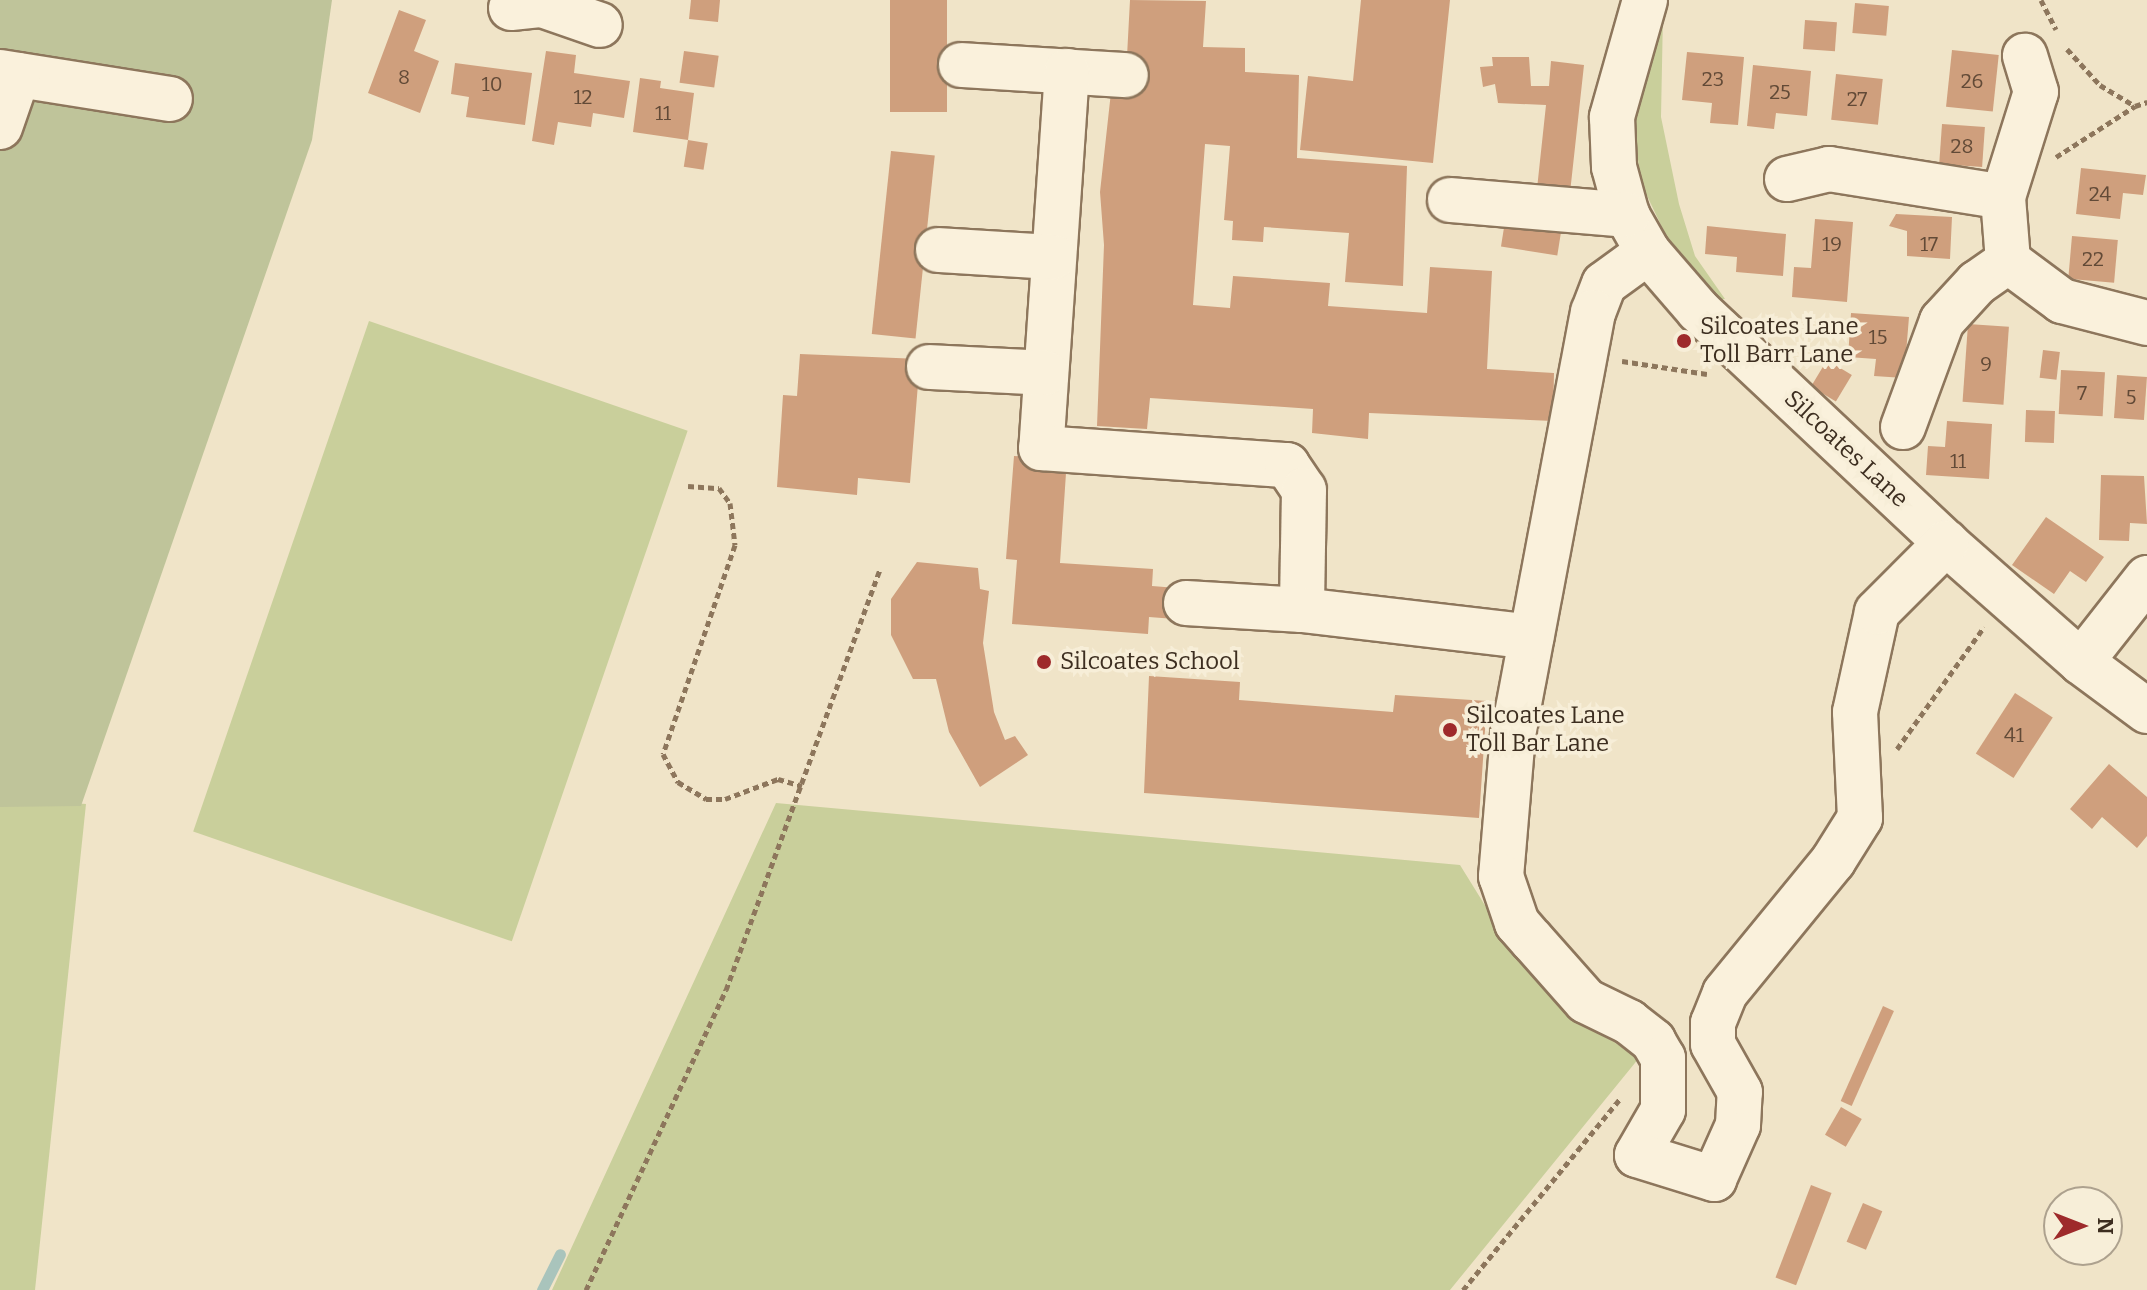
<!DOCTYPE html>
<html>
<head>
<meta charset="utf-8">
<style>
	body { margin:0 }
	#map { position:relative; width:2147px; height:1290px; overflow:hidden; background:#f0e4c8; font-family:Bitter,serif }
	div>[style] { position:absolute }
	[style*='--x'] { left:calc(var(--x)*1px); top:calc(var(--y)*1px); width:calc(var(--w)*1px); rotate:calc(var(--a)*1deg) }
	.green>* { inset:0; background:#c9cf9b; transform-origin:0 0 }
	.cemetery>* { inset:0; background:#bfc49a }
	.stream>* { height:11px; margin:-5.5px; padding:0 5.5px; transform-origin:5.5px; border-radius:5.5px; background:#a9c4bc }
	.building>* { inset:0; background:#cf9f7d; transform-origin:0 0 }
	.path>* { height:5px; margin-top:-2.5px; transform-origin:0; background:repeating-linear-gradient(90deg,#8d765c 0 6px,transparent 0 10px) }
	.roads { filter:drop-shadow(2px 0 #8d765c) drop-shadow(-2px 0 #8d765c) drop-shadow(0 2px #8d765c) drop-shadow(0 -2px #8d765c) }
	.minor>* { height:44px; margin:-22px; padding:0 22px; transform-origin:22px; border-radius:22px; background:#faf1dc }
	.dots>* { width:22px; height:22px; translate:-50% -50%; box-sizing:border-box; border:4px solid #f7eed8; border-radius:50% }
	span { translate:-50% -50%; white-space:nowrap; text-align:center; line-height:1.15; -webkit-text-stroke:7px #f7eed8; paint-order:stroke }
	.number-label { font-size:20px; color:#624a37 }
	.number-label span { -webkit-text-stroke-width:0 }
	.poi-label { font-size:24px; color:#3d2e20 }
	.left { translate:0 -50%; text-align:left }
	.street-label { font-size:24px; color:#3d2e20 }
	.north { position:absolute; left:2043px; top:1186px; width:80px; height:80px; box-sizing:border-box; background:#f7eed8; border:2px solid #ada18e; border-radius:50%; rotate:90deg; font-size:22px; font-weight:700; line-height:32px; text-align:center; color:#3d2e20 }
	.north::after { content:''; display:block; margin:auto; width:28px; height:36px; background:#9e2a2b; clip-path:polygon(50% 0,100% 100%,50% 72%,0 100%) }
</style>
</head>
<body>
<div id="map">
	<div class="green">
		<i style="clip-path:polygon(1663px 14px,1661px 117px,1679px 204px,1695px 256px,1725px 299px,1717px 299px,1669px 242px,1640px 181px,1634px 116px)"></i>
		<i style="left:369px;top:321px;width:337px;height:540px;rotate:19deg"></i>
		<i style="clip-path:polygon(0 798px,86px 804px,35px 1290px,0 1290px)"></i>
		<i style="clip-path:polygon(776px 803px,1460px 865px,1512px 949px,1589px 1026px,1639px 1058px,1450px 1290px,552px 1290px)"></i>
	</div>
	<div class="cemetery">
		<i style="clip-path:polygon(0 0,332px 0,312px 140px,81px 806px,0 807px)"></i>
	</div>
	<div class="stream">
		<i style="--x:542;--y:1290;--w:40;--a:-63.4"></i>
	</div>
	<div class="building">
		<i style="clip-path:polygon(691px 0,720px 0,718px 22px,689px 19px)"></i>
		<i style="left:890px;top:0;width:57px;height:112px"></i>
		<i style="clip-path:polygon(1130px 0,1206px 1px,1203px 47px,1245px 48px,1245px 72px,1299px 75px,1297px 158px,1407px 166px,1403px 286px,1345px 282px,1349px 233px,1264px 227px,1263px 242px,1232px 240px,1233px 221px,1224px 220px,1230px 146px,1205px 144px,1193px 305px,1230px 308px,1233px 276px,1330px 283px,1328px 306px,1427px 313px,1430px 267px,1492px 271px,1487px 369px,1554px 373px,1553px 421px,1369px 413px,1368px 439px,1312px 433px,1313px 409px,1150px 398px,1147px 429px,1097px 426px,1104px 245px,1100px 192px,1112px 83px,1126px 75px)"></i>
		<i style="clip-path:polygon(1361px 0,1450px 0,1433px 163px,1300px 150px,1308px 76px,1353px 81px)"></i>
		<i style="left:1855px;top:3px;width:34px;height:30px;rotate:5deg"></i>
		<i style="clip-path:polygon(399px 10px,426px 20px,414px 51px,439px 61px,420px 113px,368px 93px)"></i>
		<i style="left:1805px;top:20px;width:32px;height:29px;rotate:4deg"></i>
		<i style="left:1952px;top:50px;width:47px;height:57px;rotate:6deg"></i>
		<i style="clip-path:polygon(546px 51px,576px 55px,574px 73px,630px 81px,624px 118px,593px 113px,591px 127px,558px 122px,554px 145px,532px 141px)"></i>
		<i style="left:684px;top:51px;width:35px;height:32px;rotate:8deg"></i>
		<i style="clip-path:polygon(1687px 52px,1744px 57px,1738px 125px,1710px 123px,1712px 103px,1682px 100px)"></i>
		<i style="clip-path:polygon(1492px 57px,1529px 57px,1531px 86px,1549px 86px,1551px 61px,1584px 65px,1569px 202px,1536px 198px,1546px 105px,1498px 103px,1495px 84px,1483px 87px,1480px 67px,1493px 66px)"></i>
		<i style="clip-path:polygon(455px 63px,532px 73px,525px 125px,466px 117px,469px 97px,451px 94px)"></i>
		<i style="clip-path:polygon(1753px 65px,1811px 71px,1807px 116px,1776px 113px,1774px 129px,1747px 126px)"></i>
		<i style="left:1836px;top:74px;width:47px;height:46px;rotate:6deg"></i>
		<i style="clip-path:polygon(640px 78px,661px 81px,660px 88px,694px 93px,688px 140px,633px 132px)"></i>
		<i style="left:1942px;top:124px;width:43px;height:40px;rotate:4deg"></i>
		<i style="left:688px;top:140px;width:20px;height:27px;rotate:9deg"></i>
		<i style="left:891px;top:151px;width:44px;height:184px;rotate:6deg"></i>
		<i style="clip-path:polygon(2081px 168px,2146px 175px,2143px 195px,2123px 193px,2120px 219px,2076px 214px)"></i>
		<i style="clip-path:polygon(1896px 214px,1952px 217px,1950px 259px,1907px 256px,1907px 231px,1889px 226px)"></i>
		<i style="left:1506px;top:215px;width:57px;height:32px;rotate:9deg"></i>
		<i style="clip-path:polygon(1815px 219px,1853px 222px,1847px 302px,1792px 297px,1794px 267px,1811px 268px)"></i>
		<i style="clip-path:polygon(1707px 226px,1786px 234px,1783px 276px,1736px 272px,1737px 257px,1705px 254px)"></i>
		<i style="left:2072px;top:236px;width:46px;height:43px;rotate:5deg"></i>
		<i style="clip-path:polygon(1851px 313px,1909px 317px,1904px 378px,1874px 376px,1876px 359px,1848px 357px)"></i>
		<i style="left:1968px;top:324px;width:41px;height:78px;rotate:4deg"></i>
		<i style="left:2043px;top:350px;width:17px;height:28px;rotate:7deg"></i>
		<i style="clip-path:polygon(800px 354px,920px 359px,910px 483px,858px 478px,857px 495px,777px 487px,783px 395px,797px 396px)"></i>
		<i style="left:1827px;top:360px;width:29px;height:31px;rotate:31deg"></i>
		<i style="left:2061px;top:370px;width:44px;height:44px;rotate:3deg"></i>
		<i style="left:2117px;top:375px;width:30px;height:43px;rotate:4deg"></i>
		<i style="left:2026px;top:410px;width:29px;height:32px;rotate:2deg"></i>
		<i style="clip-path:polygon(1947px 421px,1992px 424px,1989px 479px,1926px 475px,1928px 446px,1945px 447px)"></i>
		<i style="clip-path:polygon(1014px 456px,1067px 458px,1060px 563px,1153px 569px,1152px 586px,1177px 588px,1175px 619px,1149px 617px,1148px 634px,1012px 624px,1017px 560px,1006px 559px)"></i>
		<i style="clip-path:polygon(2101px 475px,2144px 476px,2147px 524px,2130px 523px,2129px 541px,2099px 540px)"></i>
		<i style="clip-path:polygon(2046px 517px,2104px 557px,2086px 582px,2070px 571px,2054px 594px,2012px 565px)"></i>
		<i style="clip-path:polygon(917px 562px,978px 568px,980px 589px,989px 591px,983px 643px,994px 712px,1005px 740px,1015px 736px,1028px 755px,980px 787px,949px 732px,936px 679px,913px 679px,891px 635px,891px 599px)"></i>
		<i style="clip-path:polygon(1149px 676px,1240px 682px,1239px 700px,1393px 712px,1395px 695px,1487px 701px,1479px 818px,1144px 793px)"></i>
		<i style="left:2015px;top:693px;width:45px;height:72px;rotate:33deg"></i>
		<i style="clip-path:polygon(2109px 764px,2147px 797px,2147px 836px,2137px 848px,2102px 817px,2092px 829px,2070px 809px)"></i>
		<i style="left:1883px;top:1006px;width:12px;height:104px;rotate:24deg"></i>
		<i style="left:1841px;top:1107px;width:24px;height:32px;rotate:30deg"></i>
		<i style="left:1811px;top:1185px;width:22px;height:99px;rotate:21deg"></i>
		<i style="left:1863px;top:1203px;width:21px;height:42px;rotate:23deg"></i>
	</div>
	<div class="path">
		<i style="--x:2041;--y:0;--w:33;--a:63"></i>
		<i style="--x:2067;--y:49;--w:49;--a:47.5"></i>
		<i style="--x:2100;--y:85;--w:41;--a:31"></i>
		<i style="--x:2135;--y:106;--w:13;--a:-18"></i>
		<i style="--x:2056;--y:157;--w:94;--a:-32.8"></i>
		<i style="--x:1622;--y:361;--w:86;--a:8.7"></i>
		<i style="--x:688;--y:486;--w:31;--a:4"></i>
		<i style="--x:719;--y:488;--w:19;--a:54"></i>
		<i style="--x:730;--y:503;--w:42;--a:83.2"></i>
		<i style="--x:735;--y:545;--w:221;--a:109"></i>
		<i style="--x:663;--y:754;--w:32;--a:62"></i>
		<i style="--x:678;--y:782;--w:33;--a:31"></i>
		<i style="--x:706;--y:799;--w:19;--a:0"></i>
		<i style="--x:725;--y:799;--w:57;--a:-20.7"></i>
		<i style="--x:778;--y:779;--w:25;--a:16"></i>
		<i style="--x:1897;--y:749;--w:150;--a:-54.5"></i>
		<i style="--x:586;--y:1290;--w:331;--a:-65"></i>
		<i style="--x:726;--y:990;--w:448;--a:-69.9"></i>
		<i style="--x:1463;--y:1290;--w:247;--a:-50.6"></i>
	</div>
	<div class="roads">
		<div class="minor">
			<i style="--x:1645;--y:0;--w:122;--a:105.8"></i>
			<i style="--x:1612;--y:117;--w:50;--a:87.7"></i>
			<i style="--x:1614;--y:167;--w:50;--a:74.8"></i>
			<i style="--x:1627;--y:215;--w:43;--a:60.4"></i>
			<i style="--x:1648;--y:252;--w:77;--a:49.2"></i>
			<i style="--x:1698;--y:310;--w:340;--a:43.2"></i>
			<i style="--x:1946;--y:543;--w:180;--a:41.4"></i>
			<i style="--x:2081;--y:662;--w:82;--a:36.6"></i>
			<i style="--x:511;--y:8;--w:31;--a:-6"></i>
			<i style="--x:542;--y:5;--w:61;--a:19"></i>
			<i style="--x:961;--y:65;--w:165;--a:3.5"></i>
			<i style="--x:1067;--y:71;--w:378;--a:93.9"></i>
			<i style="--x:1041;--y:448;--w:247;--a:4"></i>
			<i style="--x:1287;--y:465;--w:30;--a:56"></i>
			<i style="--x:1304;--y:490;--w:120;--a:91"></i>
			<i style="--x:0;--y:72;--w:172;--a:9"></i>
			<i style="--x:0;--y:127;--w:55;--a:-70.9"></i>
			<i style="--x:1787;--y:179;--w:43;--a:-13.4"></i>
			<i style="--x:1829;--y:169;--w:176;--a:9.1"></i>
			<i style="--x:1450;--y:200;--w:178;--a:4.8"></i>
			<i style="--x:938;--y:250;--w:116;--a:3.5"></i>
			<i style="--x:1648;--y:252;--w:54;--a:144"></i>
			<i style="--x:1604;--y:284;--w:30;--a:111"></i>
			<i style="--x:1593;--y:312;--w:430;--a:100.7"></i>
			<i style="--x:1513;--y:734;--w:143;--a:94.8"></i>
			<i style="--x:1501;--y:876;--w:50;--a:71.2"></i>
			<i style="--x:1517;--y:923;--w:23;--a:49"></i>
			<i style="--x:1532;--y:940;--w:81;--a:48.5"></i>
			<i style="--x:1586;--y:1001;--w:48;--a:26"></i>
			<i style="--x:1629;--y:1022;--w:31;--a:38"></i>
			<i style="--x:1653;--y:1041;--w:20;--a:60"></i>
			<i style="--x:1663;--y:1058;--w:52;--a:90"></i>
			<i style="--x:1663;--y:1110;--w:52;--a:120"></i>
			<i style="--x:1637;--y:1155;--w:81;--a:17.3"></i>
			<i style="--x:1714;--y:1179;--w:59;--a:-66"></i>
			<i style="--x:1738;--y:1125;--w:33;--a:-87"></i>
			<i style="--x:1740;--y:1092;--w:55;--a:-119.4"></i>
			<i style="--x:1713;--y:1044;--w:21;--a:-90"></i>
			<i style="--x:1713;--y:1023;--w:32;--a:-68"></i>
			<i style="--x:1725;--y:993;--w:171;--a:-50.7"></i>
			<i style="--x:1833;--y:861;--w:51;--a:-57.9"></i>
			<i style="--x:1860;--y:818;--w:106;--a:-92.7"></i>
			<i style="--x:1855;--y:712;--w:102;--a:-77.6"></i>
			<i style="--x:1877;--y:612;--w:98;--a:-45"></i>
			<i style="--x:2008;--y:261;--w:67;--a:36.5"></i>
			<i style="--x:2062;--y:301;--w:88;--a:14.5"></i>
			<i style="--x:929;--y:367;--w:117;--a:2.9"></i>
			<i style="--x:1903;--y:427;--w:113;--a:-69.8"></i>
			<i style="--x:1942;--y:321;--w:52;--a:-47.4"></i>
			<i style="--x:1977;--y:283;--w:38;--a:-35"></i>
			<i style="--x:2008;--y:261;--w:64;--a:-94.5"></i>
			<i style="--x:2003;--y:197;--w:110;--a:-72.6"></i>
			<i style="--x:2036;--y:92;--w:38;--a:-107"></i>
			<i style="--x:1186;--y:603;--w:116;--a:3.5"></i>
			<i style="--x:1302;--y:610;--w:231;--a:6.7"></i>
			<i style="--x:2081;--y:662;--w:107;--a:-51.8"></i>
		</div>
	</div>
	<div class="dots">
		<i style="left:1684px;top:341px;background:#9e2a2b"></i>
		<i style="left:1044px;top:662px;background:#9e2a2b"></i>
		<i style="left:1450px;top:730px;background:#9e2a2b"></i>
	</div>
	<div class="number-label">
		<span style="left:404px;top:77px">8</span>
		<span style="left:1713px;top:79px">23</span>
		<span style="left:1972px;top:81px">26</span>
		<span style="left:492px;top:84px">10</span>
		<span style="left:1780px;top:92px">25</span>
		<span style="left:583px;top:97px">12</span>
		<span style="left:1857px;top:99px">27</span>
		<span style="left:663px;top:113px">11</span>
		<span style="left:1962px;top:146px">28</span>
		<span style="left:2100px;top:194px">24</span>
		<span style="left:1832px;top:244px">19</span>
		<span style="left:1929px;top:244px">17</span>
		<span style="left:2093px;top:259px">22</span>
		<span style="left:1878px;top:337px">15</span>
		<span style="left:1986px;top:364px">9</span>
		<span style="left:2082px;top:393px">7</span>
		<span style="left:2131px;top:397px">5</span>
		<span style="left:1958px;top:461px">11</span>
		<span style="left:2014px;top:735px">41</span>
	</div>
	<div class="poi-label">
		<span class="left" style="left:1700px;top:341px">Silcoates Lane<br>Toll Barr Lane</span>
		<span class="left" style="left:1060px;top:662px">Silcoates School</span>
		<span class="left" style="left:1466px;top:730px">Silcoates Lane<br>Toll Bar Lane</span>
	</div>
	<div class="street-label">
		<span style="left:1846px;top:449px;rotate:43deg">Silcoates Lane</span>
	</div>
	<div class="north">N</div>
</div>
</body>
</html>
